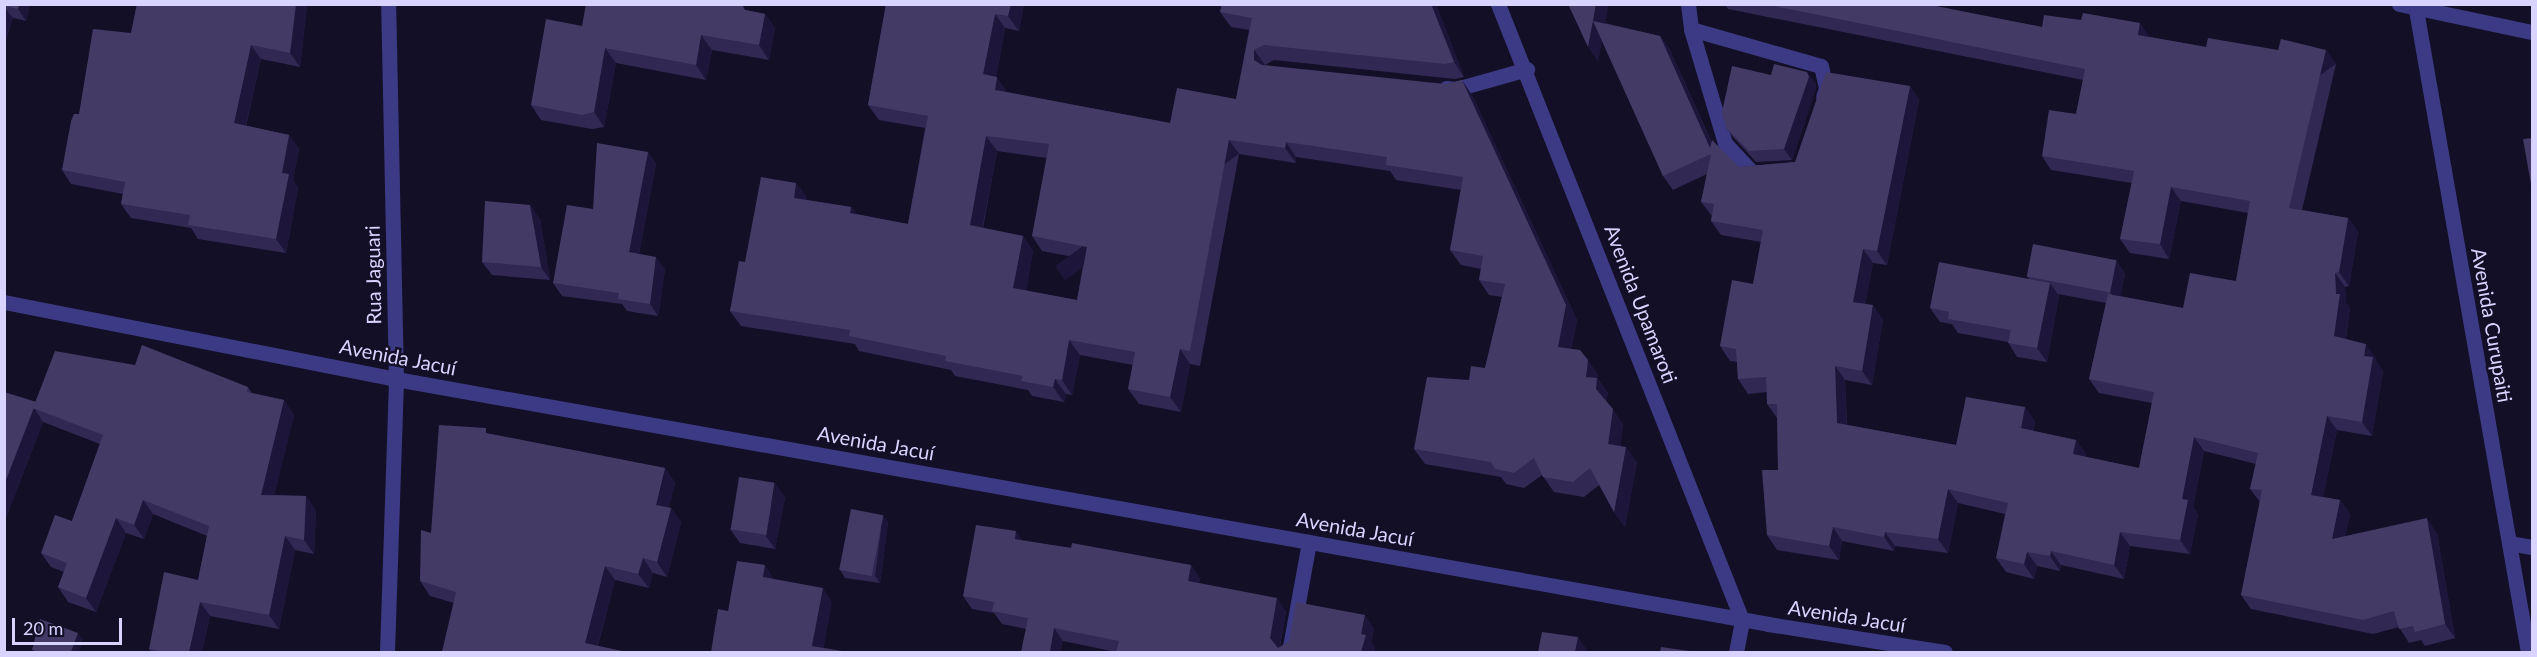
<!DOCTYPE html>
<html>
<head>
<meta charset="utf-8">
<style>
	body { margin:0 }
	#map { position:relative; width:2537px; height:657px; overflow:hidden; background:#130f26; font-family:Lato,sans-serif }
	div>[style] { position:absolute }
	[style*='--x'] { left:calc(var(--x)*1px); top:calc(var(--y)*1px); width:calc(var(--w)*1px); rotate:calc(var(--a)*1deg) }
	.service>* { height:15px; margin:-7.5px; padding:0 7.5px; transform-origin:7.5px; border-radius:7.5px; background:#3d3a85 }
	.minor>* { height:15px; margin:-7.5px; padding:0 7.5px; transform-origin:7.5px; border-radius:7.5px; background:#3d3a85 }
	.wall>* { inset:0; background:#312854 }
	.shaded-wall>* { inset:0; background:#1d163a; transform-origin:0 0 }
	.building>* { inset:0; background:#433a66; transform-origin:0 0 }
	span { translate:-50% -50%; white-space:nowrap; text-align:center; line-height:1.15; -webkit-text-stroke:5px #130f26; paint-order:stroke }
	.street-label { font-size:20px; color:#d9d4ff }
	.frame { position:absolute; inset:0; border:6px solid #d9d4ff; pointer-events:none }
	.scale { position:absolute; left:12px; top:618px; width:110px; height:27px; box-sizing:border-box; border:3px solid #d9d4ff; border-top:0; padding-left:8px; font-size:18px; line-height:21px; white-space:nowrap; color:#d9d4ff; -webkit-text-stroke:4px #130f26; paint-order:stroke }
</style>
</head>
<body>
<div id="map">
	<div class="service">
		<i style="--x:1736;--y:652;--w:33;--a:-79"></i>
	</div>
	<div class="minor">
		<i style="--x:1498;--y:4;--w:663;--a:68.39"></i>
		<i style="--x:1688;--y:4;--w:25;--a:83"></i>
		<i style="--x:1691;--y:29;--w:119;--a:73.4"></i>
		<i style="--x:1725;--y:143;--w:40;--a:47"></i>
		<i style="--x:1752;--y:172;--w:11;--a:0"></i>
		<i style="--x:2399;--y:4;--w:136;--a:11.9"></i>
		<i style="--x:2415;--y:4;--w:658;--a:80.11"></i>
		<i style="--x:1691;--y:29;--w:135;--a:15.9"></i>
		<i style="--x:1821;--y:66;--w:23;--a:77"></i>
		<i style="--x:1826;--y:88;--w:9;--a:108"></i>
		<i style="--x:1446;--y:88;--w:10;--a:6"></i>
		<i style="--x:1456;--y:89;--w:74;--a:-15.7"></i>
		<i style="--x:4;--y:302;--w:399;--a:11.1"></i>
		<i style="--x:396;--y:379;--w:1394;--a:10.12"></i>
		<i style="--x:1768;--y:624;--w:179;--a:9"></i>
		<i style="--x:2509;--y:543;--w:23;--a:10"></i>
		<i style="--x:387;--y:652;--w:273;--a:-88.1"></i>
		<i style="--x:396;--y:379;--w:375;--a:-91.2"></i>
		<i style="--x:1289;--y:652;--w:112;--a:-79.7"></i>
	</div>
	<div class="wall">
		<i style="clip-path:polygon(4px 4px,30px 4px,26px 21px,13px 18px,4px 46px)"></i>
		<i style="clip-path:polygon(137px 4px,307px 4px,300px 67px,261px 59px,246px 126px,289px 135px,299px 149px,293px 180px,298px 188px,286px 253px,198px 239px,191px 228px,131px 218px,121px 204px,123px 194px,71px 184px,62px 170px,79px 114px,131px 33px)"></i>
		<i style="clip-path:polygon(evenodd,886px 4px,1024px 4px,1019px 31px,1005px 28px,996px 77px,1007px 92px,1170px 123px,1236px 99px,1249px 30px,1231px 27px,1220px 12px,1222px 4px,1436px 4px,1464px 77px,1455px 79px,1274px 60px,1265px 65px,1472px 95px,1577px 320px,1571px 349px,1598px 374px,1598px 379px,1608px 393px,1606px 402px,1623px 424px,1620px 446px,1637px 462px,1625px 527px,1614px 512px,1599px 485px,1584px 497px,1554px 492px,1542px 475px,1524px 488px,1506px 484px,1501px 477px,1425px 464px,1414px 449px,1469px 380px,1485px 368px,1502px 297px,1489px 295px,1479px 280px,1481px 269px,1461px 265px,1450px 250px,1461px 190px,1396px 180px,1390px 171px,1296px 157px,1296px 163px,1239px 154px,1200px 366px,1190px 364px,1181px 412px,1139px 404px,1128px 389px,1133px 365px,1080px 355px,1072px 395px,1066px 394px,1064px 402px,1032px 396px,1028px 390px,955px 376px,951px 370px,859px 351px,855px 344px,741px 326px,730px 311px,745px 262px,796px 183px,807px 198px,807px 200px,851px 207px,856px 214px,908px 224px,925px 128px,879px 120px,868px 105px,886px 4px,997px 151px,1047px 158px,1032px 236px,1042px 251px,1084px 259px,1077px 300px,1026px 291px,1033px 251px,1023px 236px,983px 228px,997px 151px)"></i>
		<i style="clip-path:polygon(1725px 4px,1938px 4px,1938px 7px,2042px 27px,2150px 37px,2206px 47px,2278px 50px,2326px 50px,2336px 64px,2302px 210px,2348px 218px,2358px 232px,2349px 286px,2345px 287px,2346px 302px,2350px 308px,2346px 339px,2376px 358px,2376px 361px,2383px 371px,2372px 436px,2337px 430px,2323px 497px,2340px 500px,2350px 514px,2345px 536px,2437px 533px,2455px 638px,2425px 646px,2421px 640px,2409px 643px,2399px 627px,2373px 634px,2251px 609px,2241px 595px,2260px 502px,2250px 489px,2256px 464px,2204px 451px,2193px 507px,2198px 514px,2190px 554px,2130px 546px,2124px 579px,2061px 565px,2060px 571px,2037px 566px,2034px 579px,2006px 572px,1996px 558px,2005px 514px,1958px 503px,1948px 553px,1895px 546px,1894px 551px,1842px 541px,1839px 560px,1777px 550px,1767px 535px,1778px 470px,1777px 418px,1767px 404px,1767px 392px,1748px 394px,1738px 379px,1737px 362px,1730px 361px,1720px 346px,1753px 284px,1761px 242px,1721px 235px,1711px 221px,1712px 216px,1701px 202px,1707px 174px,1673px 190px,1663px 176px,1602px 41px,1598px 62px,1605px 23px,1660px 36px,1670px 50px,1712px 143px,1739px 167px,1795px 162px,1910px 86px,1919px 100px,1887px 265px,1873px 263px,1865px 304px,1883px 319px,1872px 385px,1845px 380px,1847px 425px,1956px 445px,2025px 407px,2035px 422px,2033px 431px,2076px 440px,2086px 454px,2085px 457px,2139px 468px,2152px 403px,2099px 393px,2089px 379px,2106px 303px,2058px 294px,2059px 296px,2047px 362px,2017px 357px,2008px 342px,1958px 333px,1952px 324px,1940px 322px,1930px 308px,2029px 279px,2027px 276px,2116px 260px,2125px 274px,2120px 296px,2183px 308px,2236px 281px,2248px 213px,2181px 201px,2169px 259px,2130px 253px,2120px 239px,2132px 183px,2051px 170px,2042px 156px,2076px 114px,2083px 80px,1728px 9px)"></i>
		<i style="clip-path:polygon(746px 10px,765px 14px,775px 28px,769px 60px,712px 50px,706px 80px,616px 63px,604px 127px,592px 129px,541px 120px,531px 105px,582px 26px)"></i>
		<i style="clip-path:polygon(1815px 82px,1816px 88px,1792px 160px,1756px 162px,1734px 138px,1726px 128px)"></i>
		<i style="clip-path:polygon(648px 152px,656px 164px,639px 254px,665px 269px,658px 316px,627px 311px,622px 304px,562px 296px,553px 283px,593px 209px)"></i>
		<i style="clip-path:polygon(540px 219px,550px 280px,492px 275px,482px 262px)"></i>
		<i style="clip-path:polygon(248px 387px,252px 393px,284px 400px,294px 415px,274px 495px,306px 496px,316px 511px,314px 554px,295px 550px,279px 629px,210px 616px,202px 652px,151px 652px,149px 649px,198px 580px,207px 536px,153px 514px,144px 539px,126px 533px,96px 612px,68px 602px,58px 587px,64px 572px,51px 567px,41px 553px,72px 521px,100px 444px,43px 422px,4px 523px,4px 392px,36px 402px)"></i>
		<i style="clip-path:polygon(490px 434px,665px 468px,675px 483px,669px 507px,671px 508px,681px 522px,667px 577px,653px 573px,649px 588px,615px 580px,598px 646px,442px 652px,454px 603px,430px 596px,420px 581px,431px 533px)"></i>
		<i style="clip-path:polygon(785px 497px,775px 549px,740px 543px,730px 529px)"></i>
		<i style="clip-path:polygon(888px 522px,880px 583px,845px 578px,840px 570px)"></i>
		<i style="clip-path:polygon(1023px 541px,1191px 565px,1200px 579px,1199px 583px,1286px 611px,1280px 647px,1374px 628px,1371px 642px,1375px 648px,1374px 652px,1116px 652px,1063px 641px,1026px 629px,1002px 624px,994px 613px,972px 609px,963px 596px)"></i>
	</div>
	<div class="shaded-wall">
		<i style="clip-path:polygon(19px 4px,30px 4px,26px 21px,18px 9px)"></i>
		<i style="clip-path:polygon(296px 4px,307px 4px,300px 67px,290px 53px)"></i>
		<i style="clip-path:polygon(1011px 4px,1024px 4px,1019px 31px,1008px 16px)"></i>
		<i style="clip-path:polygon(1431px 4px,1436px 4px,1464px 77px,1454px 62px)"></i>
		<i style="clip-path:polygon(1596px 4px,1609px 4px,1603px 35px,1593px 21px)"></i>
		<i style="clip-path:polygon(4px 7px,13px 18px,4px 46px)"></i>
		<i style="clip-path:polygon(765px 14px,775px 28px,769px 60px,759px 45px)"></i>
		<i style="clip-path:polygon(995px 14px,1005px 28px,994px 89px,983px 74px)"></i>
		<i style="clip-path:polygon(1593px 21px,1603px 35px,1598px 62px,1588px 47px)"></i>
		<i style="clip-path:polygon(2140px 23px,2150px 37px,2138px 35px)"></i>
		<i style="clip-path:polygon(701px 35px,712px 50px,706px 80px,696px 65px)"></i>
		<i style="clip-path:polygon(1660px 36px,1670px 50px,1720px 162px,1710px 148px)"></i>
		<i style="clip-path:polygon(251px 45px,261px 59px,243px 137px,234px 123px)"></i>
		<i style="clip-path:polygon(605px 48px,616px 63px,604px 127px,594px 112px)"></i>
		<i style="clip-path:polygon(1254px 50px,1265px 65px,1264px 74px,1254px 60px)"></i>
		<i style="left:2326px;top:50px;width:17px;height:162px;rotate:54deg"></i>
		<i style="clip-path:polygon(1807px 72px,1815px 82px,1816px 88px,1792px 160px,1784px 149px)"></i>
		<i style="clip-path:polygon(997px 77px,1007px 92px,995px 90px)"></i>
		<i style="clip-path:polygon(1462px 80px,1472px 95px,1577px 320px,1568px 362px,1558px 347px)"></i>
		<i style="clip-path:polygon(1910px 86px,1919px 100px,1887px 265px,1877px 251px)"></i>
		<i style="clip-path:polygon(289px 135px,299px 149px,293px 180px,298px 188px,286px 253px,276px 239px,282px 173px)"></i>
		<i style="clip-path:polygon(986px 136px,997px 151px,980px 240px,970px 225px)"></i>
		<i style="left:1229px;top:140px;width:17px;height:215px;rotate:54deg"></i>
		<i style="clip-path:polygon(1286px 142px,1296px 157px,1296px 163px,1285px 148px)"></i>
		<i style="clip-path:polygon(648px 152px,656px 164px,637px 264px,629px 252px)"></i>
		<i style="clip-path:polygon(796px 183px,807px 198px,804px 213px,794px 198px)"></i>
		<i style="clip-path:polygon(2171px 187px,2181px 201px,2169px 259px,2160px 244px)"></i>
		<i style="clip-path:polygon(530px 205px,540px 219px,550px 280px,541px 267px)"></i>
		<i style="clip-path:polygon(851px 207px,861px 222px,850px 213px)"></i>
		<i style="clip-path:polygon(2348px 218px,2358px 232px,2349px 286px,2339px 272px)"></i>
		<i style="clip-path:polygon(1023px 236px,1033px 251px,1024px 303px,1013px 288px)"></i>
		<i style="clip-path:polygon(1863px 249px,1873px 263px,1863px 316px,1853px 302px)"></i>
		<i style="clip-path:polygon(656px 257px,665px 269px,658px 316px,650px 304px)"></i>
		<i style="clip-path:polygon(2116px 260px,2125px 274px,2119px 305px,2109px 291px)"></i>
		<i style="clip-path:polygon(2335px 273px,2345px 287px,2346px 302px,2350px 308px,2344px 350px,2334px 336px,2336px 294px)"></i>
		<i style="clip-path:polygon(2050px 283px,2059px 296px,2047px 362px,2037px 348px)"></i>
		<i style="clip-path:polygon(1873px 305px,1883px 319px,1872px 385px,1862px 371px)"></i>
		<i style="clip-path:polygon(1069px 340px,1080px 355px,1072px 395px,1062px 380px)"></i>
		<i style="clip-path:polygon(2366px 344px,2376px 358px,2376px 361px,2383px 371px,2372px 436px,2362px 422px,2364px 356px)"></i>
		<i style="clip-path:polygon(1180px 349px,1190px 364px,1181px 412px,1170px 397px)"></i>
		<i style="clip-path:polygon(1588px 360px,1598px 374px,1598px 379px,1608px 393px,1606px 404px,1586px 377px)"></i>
		<i style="clip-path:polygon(1835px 366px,1845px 380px,1847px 437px,1837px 423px)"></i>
		<i style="clip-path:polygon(1055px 379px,1066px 394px,1064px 402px,1053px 387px)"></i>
		<i style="clip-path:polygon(284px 400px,294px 415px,271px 509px,261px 495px)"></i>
		<i style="clip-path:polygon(2025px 407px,2035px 422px,2031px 442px,2021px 428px)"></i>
		<i style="clip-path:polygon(34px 408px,43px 422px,4px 523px,4px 485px)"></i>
		<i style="clip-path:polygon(1613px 409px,1623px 424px,1619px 459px,1608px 444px)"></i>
		<i style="clip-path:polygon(2327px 416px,2337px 430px,2321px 509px,2311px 495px)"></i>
		<i style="clip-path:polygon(2194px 437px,2204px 451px,2193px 507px,2198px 514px,2190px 554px,2180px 540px,2182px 499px)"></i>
		<i style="clip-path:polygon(2076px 440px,2086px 454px,2083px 469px,2073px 454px)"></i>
		<i style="clip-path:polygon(1626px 447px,1637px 462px,1625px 527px,1614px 512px)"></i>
		<i style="clip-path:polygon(665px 468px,675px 483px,666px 519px,656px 505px)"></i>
		<i style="clip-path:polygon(775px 483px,785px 497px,775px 549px,766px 536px)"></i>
		<i style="clip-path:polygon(1948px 489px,1958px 503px,1948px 553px,1938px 539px)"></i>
		<i style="clip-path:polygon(306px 496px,316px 511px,314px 554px,304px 540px)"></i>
		<i style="clip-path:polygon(143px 500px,153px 514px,144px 539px,134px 525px)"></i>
		<i style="clip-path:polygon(2340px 500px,2350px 514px,2342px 553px,2332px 539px)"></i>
		<i style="clip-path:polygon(671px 508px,681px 522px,667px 577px,657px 562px)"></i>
		<i style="clip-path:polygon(883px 515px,888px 522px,880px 583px,875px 576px)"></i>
		<i style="clip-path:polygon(116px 518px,126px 533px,96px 612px,86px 598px)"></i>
		<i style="clip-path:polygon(2427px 518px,2437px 533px,2455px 638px,2445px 624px)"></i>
		<i style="clip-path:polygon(1833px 527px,1842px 541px,1839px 560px,1829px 546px)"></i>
		<i style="clip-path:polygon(1016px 531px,1026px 545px,1015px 539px)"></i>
		<i style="clip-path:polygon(1885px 532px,1895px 546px,1894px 551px,1884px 537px)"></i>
		<i style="clip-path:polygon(2120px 532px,2130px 546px,2124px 579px,2114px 565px)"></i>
		<i style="clip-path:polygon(285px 536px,295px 550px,279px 629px,269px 615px)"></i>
		<i style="clip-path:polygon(2051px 551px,2061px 565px,2060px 571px,2050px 556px)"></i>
		<i style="clip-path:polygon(2027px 552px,2037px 566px,2034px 579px,2024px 564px)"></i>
		<i style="clip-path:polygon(643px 558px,653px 573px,649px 588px,638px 574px)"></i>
		<i style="clip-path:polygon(765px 565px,774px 579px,772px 591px,763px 577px)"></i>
		<i style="clip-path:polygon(1191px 565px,1200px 579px,1197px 594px,1188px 581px)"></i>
		<i style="clip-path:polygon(605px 566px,615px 580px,596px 652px,585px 643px)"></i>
		<i style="clip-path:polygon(823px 588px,832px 602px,823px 652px,812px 646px)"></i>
		<i style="clip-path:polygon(1277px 598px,1286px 611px,1279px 651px,1270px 638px)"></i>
		<i style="clip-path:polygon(200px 602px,210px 616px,202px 652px,189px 652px)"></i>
		<i style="clip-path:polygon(1365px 615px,1374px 628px,1371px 642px,1375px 648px,1374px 652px,1361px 652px,1361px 634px)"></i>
		<i style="clip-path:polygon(1054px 628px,1063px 641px,1061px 652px,1050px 652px)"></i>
		<i style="clip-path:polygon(78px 633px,83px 640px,79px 652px,71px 652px)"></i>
		<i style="clip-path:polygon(1578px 637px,1587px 650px,1587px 652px,1575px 652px)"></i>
	</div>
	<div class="building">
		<i style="clip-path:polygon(4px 4px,19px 4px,18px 9px,4px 6px)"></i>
		<i style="clip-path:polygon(137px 4px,296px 4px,290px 53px,251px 45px,234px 123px,289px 135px,282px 173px,289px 174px,276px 239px,188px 225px,190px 215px,121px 204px,125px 182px,62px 170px,71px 121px,74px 114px,79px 114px,93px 29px,131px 33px)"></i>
		<i style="clip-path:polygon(586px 4px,742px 4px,745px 10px,765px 14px,759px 45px,701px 35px,696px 65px,605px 48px,594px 112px,582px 115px,531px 105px,546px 19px,582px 26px)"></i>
		<i style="clip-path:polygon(evenodd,886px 4px,1011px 4px,1008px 16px,995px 14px,983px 74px,997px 77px,995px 90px,1170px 123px,1177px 88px,1236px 99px,1252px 18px,1220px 12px,1222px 4px,1431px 4px,1454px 62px,1445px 64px,1264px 45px,1254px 50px,1254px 60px,1262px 65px,1445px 84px,1462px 80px,1566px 305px,1558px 347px,1580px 350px,1588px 360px,1586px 377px,1597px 378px,1596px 389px,1613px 409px,1608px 444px,1626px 447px,1614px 512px,1590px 468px,1573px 482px,1543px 477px,1534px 458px,1514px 473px,1495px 469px,1491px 462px,1414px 449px,1427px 377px,1469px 380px,1471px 366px,1485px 368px,1505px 284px,1479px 280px,1483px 256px,1450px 250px,1463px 177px,1386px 165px,1387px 157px,1286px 142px,1285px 148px,1229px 140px,1190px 351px,1180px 349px,1170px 397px,1128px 389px,1135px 352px,1069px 340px,1062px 380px,1055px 379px,1053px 387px,1021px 381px,1023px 376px,945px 361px,946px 356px,849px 336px,850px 330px,730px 311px,739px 261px,745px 262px,761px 177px,796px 183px,794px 198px,851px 207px,850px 213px,908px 224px,928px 116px,868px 105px,886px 4px,986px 136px,1049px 144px,1032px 236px,1087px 247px,1077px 300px,1013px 288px,1023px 236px,970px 225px,986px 136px)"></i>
		<i style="clip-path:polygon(1568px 4px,1596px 4px,1593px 21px,1660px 36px,1710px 148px,1712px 140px,1739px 167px,1795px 162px,1826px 72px,1910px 86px,1877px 251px,1863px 249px,1853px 302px,1873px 305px,1862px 371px,1835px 366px,1837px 423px,1956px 445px,1966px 397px,2025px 407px,2021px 428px,2076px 440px,2073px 454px,2139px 468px,2154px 392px,2089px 379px,2108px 294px,2183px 308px,2190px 273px,2236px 281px,2250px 201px,2171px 187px,2160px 244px,2120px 239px,2134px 171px,2042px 156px,2049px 110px,2076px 114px,2085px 69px,1765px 4px,1926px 4px,2042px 27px,2044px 15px,2081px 20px,2083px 13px,2140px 23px,2138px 35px,2206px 47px,2208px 38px,2278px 50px,2281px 39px,2326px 50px,2289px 208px,2348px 218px,2339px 272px,2335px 273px,2336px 294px,2340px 294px,2334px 336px,2366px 344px,2364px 356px,2373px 357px,2362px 422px,2327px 416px,2311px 495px,2340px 500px,2332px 539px,2427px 518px,2445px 624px,2415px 632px,2413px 626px,2399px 629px,2394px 611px,2363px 620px,2241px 595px,2262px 490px,2250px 489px,2258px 453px,2194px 437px,2182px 499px,2188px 500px,2180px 540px,2120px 532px,2114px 565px,2051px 551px,2050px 556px,2027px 552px,2024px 564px,1996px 558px,2008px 503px,1948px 489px,1938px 539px,1885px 532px,1884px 537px,1833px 527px,1829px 546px,1767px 535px,1762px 470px,1778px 470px,1777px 404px,1767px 404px,1766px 377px,1738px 379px,1736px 349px,1720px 346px,1732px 280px,1753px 284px,1763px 230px,1711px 221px,1714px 204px,1701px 202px,1711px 154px,1663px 176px,1593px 21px,1588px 47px)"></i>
		<i style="clip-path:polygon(1774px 64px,1807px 72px,1809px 77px,1784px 149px,1749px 151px,1726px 128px,1722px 112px,1732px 66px,1771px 75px)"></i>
		<i style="clip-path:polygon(2532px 138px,2532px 190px,2523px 139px)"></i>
		<i style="clip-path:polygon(597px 143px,648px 152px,629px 252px,656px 257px,650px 304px,618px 299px,619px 293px,553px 283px,567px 205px,593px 209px)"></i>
		<i style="clip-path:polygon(485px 201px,530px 205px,541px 267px,482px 262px)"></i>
		<i style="left:2033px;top:244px;width:85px;height:33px;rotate:11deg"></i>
		<i style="clip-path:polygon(1939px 262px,2050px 283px,2037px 348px,2008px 343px,2011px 330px,1948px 319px,1949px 312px,1930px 308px)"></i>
		<i style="clip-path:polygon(142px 345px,248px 387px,247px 392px,284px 400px,261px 495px,306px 496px,304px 540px,285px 536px,269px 615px,200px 602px,189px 652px,165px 652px,149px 649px,164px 572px,198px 580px,209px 526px,143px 500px,134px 525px,116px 518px,86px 598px,58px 587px,67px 563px,41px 553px,55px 515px,72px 521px,103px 435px,33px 408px,55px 351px,135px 365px)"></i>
		<i style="clip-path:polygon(4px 392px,36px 402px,4px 485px)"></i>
		<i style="clip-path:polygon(439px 425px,486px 428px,486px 433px,665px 468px,656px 505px,671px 508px,657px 562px,643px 558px,638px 574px,605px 566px,585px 643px,627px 652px,442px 652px,456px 592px,420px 581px,421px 530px,431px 533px)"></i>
		<i style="left:739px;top:477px;width:36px;height:53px;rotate:9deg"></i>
		<i style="left:851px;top:509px;width:33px;height:62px;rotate:11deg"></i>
		<i style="clip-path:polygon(976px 525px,1016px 531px,1015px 539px,1071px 548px,1072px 543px,1191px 565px,1188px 581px,1277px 598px,1270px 638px,1278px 648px,1289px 641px,1296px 602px,1365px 615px,1361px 634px,1366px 635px,1361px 652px,1116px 652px,1119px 641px,1054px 628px,1050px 652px,1021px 652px,1028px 618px,992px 611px,994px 602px,963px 596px)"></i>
		<i style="clip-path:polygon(737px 561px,765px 565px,763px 577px,823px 588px,812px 646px,848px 652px,711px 652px,718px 609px,728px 611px)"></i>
		<i style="clip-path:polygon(40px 619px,78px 633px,71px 652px,39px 652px,32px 650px)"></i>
		<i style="clip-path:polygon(1542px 632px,1578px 637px,1575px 652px,1538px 652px)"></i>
		<i style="clip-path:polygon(1661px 647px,1697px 652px,1660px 652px)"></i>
	</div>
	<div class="street-label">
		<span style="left:373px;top:275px;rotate:-91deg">Rua Jaguari</span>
		<span style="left:1641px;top:304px;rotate:69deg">Avenida Upamaroti</span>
		<span style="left:2492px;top:325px;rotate:80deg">Avenida Curupaiti</span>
		<span style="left:398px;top:357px;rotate:11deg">Avenida Jacuí</span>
		<span style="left:876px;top:443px;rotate:10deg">Avenida Jacuí</span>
		<span style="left:1355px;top:529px;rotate:10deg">Avenida Jacuí</span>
		<span style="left:1847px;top:616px;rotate:9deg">Avenida Jacuí</span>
	</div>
	<div class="frame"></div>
	<div class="scale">20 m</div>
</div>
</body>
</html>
